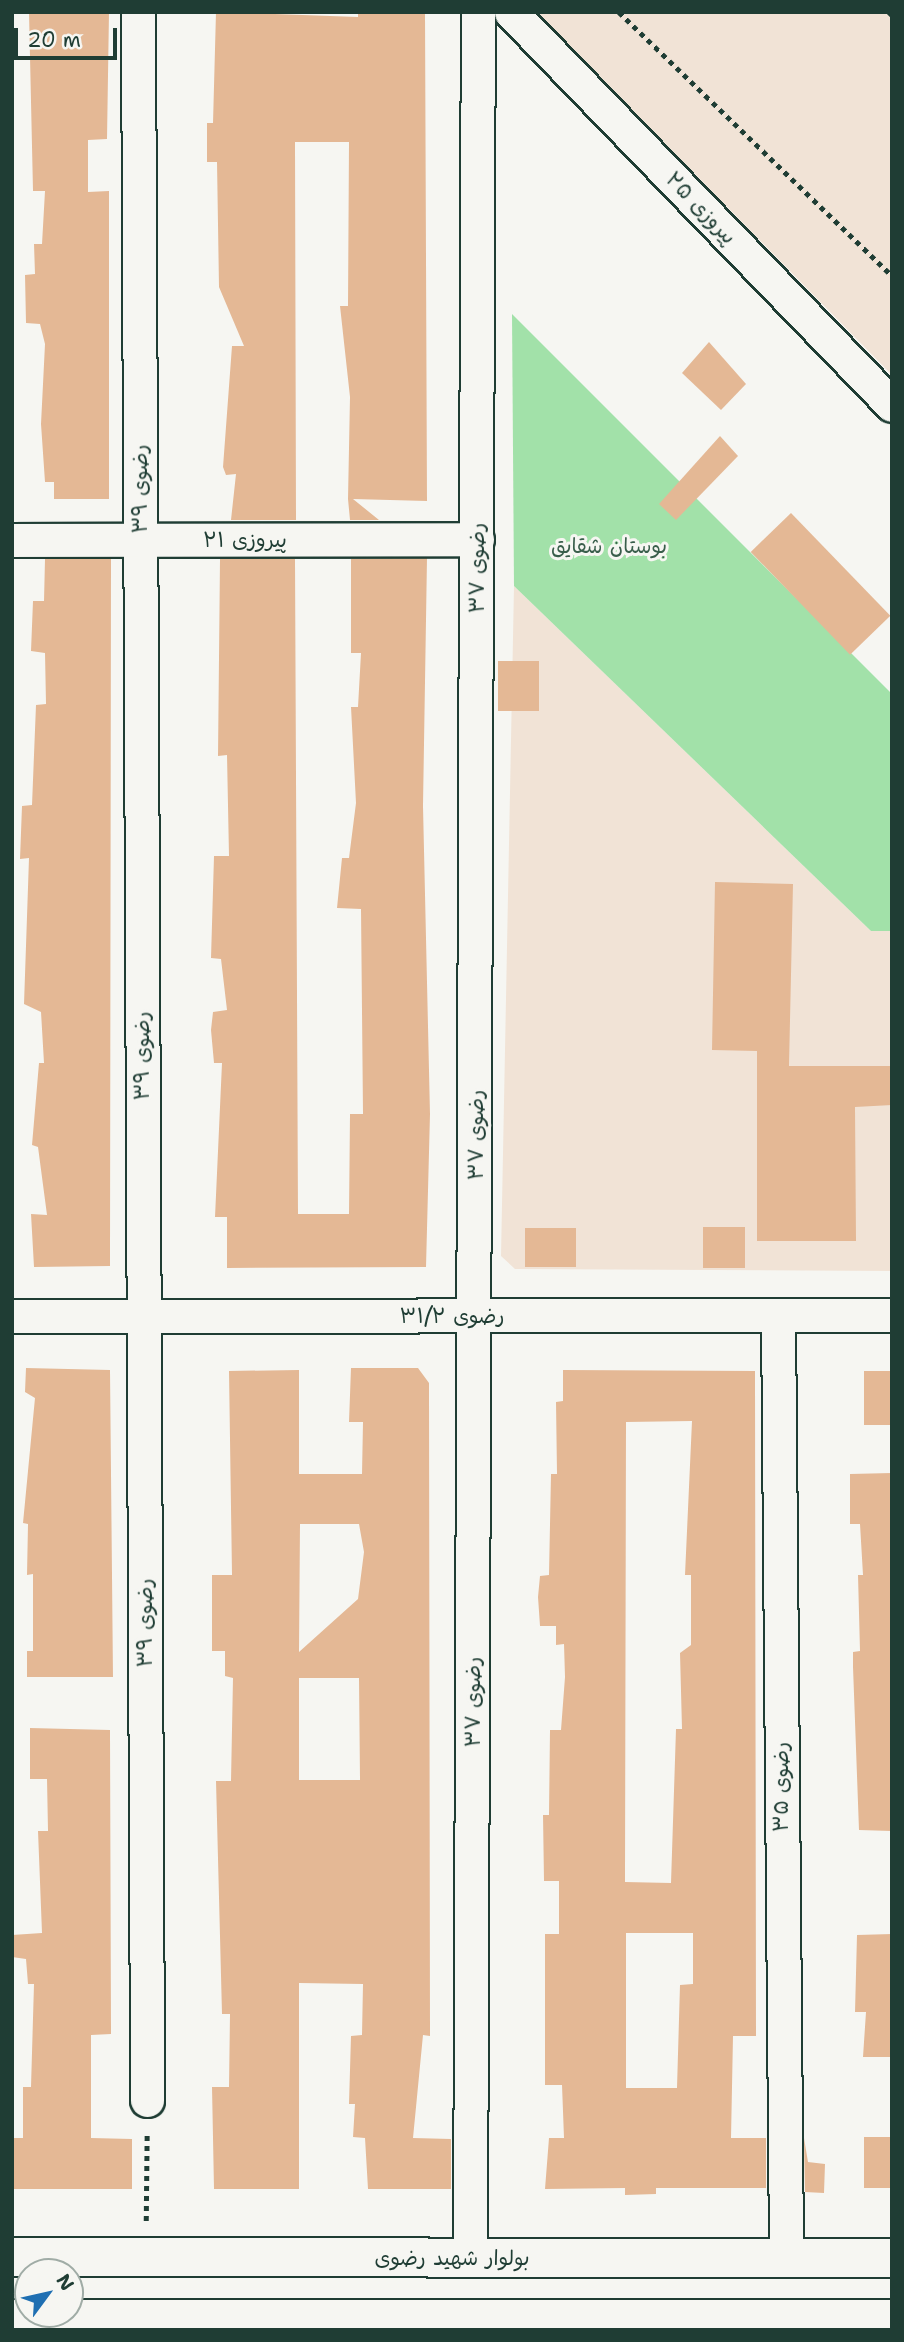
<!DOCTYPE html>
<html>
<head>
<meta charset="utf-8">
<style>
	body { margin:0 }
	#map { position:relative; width:904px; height:2342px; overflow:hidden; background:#f6f6f2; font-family:"Shantell Sans","Playpen Sans Arabic",sans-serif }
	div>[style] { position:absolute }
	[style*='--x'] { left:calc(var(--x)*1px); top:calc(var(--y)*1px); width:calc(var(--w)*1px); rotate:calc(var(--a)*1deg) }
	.built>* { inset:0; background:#f1e3d6 }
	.green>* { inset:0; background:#a2e1a9 }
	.building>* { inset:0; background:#e4b895; transform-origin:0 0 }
	.path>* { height:4.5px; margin-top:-2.25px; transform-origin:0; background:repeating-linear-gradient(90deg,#1f3d34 0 5px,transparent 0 10px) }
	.roads { filter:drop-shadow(2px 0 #1f3d34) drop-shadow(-2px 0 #1f3d34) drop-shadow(0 2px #1f3d34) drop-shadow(0 -2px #1f3d34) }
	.minor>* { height:33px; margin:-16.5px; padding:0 16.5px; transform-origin:16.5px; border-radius:16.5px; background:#f6f6f2 }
	.tertiary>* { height:38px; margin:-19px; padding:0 19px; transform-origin:19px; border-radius:19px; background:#f6f6f2 }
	span { translate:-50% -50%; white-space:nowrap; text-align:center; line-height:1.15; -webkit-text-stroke:6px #f6f6f2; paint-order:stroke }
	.street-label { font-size:21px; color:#1f3d34 }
	.park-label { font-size:21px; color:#395e4b }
	.frame { position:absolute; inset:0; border:14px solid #1f3d34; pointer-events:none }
	.north { position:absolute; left:14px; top:2258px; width:70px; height:70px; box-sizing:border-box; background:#f6f6f2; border:2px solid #a0aca6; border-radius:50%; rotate:57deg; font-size:19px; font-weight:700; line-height:28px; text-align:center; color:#1f3d34 }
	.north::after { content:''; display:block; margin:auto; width:24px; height:32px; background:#1f6fb2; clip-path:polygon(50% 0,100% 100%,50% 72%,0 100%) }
	.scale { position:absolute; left:14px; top:28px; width:103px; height:32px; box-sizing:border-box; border:4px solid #1f3d34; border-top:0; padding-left:9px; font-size:21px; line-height:24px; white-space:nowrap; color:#1f3d34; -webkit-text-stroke:5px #f6f6f2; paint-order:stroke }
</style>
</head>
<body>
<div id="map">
	<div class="built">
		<i style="clip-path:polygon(536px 12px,892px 12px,892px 375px)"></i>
		<i style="clip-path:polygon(514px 586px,871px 931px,892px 931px,892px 1271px,515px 1269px,501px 1256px)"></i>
	</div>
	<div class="green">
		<i style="clip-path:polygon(512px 314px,892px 694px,892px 931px,871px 931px,514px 586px)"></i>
	</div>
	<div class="building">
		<i style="clip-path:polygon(29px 12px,109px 12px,107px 139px,88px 140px,88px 192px,109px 191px,109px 499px,54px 499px,54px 482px,45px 482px,41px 424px,45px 344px,40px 324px,26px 323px,25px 275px,35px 274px,34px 244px,42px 244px,45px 191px,33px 191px)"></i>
		<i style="clip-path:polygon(216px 12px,358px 17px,358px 12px,425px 12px,427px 501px,353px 499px,379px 520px,350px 520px,348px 499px,350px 397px,340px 306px,348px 306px,349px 142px,295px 142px,296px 520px,231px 520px,236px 474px,226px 475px,223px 467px,232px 346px,244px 346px,219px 287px,217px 162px,207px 162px,207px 123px,213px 123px)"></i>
		<i style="clip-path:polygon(709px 342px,746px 384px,721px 410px,682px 373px)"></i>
		<i style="clip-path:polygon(720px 436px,738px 456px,676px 520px,659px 504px)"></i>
		<i style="left:791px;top:513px;width:143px;height:56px;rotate:46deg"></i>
		<i style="clip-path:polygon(427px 558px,423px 806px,430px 1114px,426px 1267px,227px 1268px,227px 1217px,215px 1217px,222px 1063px,214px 1063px,211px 1030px,213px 1012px,227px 1010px,221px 959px,211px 958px,214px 856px,229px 856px,227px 755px,218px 756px,220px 559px,295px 559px,298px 1214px,349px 1214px,350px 1114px,363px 1114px,361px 909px,337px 908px,342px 858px,349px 858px,356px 803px,351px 707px,358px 707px,361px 653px,351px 653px,351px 559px)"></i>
		<i style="clip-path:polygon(45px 559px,111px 559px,110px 1266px,34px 1267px,31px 1214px,47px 1215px,38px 1147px,32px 1145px,39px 1063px,44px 1063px,41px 1012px,24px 1004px,29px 858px,20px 859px,22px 806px,32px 805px,36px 705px,46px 704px,45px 653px,31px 651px,33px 601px,44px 601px)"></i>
		<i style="left:498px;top:661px;width:41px;height:50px"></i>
		<i style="clip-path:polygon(715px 882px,793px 884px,789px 1066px,892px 1066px,892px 1105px,855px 1107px,856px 1241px,757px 1241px,757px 1051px,712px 1050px)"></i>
		<i style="left:703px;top:1227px;width:42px;height:41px"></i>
		<i style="left:525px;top:1228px;width:51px;height:39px"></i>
		<i style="clip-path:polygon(26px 1368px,110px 1370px,113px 1677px,27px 1677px,27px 1651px,33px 1651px,33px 1574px,27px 1575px,28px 1524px,23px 1523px,35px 1398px,25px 1392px)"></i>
		<i style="clip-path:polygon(evenodd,351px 1368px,418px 1368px,429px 1383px,430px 2036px,423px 2035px,413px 2138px,451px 2139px,451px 2189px,368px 2189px,365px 2138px,353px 2137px,355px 2104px,349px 2104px,351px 2036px,362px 2035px,363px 1984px,299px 1983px,299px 2189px,214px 2189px,212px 2087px,229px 2087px,230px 2014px,222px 2014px,216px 1781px,231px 1781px,233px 1678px,225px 1676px,225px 1651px,212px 1651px,212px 1575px,232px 1575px,229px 1371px,299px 1370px,299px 1474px,362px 1474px,363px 1422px,349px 1422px,351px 1368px,300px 1524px,359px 1524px,364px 1552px,358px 1599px,299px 1652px,300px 1524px,351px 1368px,299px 1678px,359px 1678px,360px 1780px,299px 1780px,299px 1678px)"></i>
		<i style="clip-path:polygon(evenodd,563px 1370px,755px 1371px,756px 2036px,733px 2036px,731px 2138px,766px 2138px,766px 2188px,656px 2188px,656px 2194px,625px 2195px,625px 2188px,545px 2189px,549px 2138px,564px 2138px,562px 2085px,545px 2085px,545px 1934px,559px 1934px,559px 1881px,544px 1881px,543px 1815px,549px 1815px,550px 1730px,561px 1730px,565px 1677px,564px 1644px,556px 1645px,556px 1626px,540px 1626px,538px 1597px,540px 1576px,549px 1575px,551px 1474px,557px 1474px,556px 1402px,563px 1401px,563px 1370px,692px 1421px,685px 1575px,691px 1575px,691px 1645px,680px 1653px,682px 1729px,676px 1729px,671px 1883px,625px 1882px,626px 1422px,692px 1421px,563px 1370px,626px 1933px,693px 1933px,693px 1984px,680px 1985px,677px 2088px,626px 2088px,626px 1933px)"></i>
		<i style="left:892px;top:1371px;width:54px;height:28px;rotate:90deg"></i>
		<i style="clip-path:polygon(892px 1473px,892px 1831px,859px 1830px,853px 1667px,853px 1652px,860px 1651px,858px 1575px,863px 1575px,860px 1524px,850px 1524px,850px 1474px)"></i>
		<i style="clip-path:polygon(30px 1728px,110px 1730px,111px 2034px,91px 2035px,91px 2138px,132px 2139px,132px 2189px,12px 2189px,12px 2138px,23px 2138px,23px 2087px,31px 2087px,34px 1984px,28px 1984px,26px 1959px,12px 1957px,12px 1935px,42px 1933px,38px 1831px,48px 1831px,47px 1779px,30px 1779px)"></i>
		<i style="clip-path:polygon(892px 1934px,892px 2057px,863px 2057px,866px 2012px,855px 2012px,857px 1935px)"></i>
		<i style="left:864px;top:2137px;width:28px;height:51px"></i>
		<i style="clip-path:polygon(804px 2138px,808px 2162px,825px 2164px,824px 2193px,805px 2192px)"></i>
	</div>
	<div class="path">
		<i style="--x:619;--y:12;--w:380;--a:44"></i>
		<i style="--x:889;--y:12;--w:4;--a:45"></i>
		<i style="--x:146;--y:2221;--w:89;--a:-89.4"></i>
	</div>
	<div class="roads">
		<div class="minor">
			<i style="--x:138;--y:12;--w:2088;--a:89.75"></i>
			<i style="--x:511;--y:12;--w:547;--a:45.89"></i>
			<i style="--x:12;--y:540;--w:465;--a:-0.1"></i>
			<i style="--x:778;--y:1315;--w:943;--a:89.51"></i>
			<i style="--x:12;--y:1316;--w:880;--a:-0.07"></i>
			<i style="--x:470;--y:2258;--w:2246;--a:-89.8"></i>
		</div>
		<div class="tertiary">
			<i style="--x:12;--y:2257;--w:880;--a:0.07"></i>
			<i style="--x:12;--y:2319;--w:880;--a:0"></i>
		</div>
	</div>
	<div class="street-label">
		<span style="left:701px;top:208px;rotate:46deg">پیروزی ۲۵</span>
		<span style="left:140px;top:489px;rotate:-90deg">رضوی ۳۹</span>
		<span style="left:245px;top:540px">پیروزی ۲۱</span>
		<span style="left:477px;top:568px;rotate:-90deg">رضوی ۳۷</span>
		<span style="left:142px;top:1056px;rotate:-90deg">رضوی ۳۹</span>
		<span style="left:476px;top:1135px;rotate:-90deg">رضوی ۳۷</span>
		<span style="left:452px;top:1316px">رضوی ۳۱/۲</span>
		<span style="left:145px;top:1623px;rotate:-90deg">رضوی ۳۹</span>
		<span style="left:473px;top:1702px;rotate:-90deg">رضوی ۳۷</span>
		<span style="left:781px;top:1787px;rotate:-90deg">رضوی ۳۵</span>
		<span style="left:452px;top:2258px">بولوار شهید رضوی</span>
	</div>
	<div class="park-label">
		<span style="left:609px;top:546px">بوستان شقایق</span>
	</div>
	<div class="frame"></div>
	<div class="north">N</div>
	<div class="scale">20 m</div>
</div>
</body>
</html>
